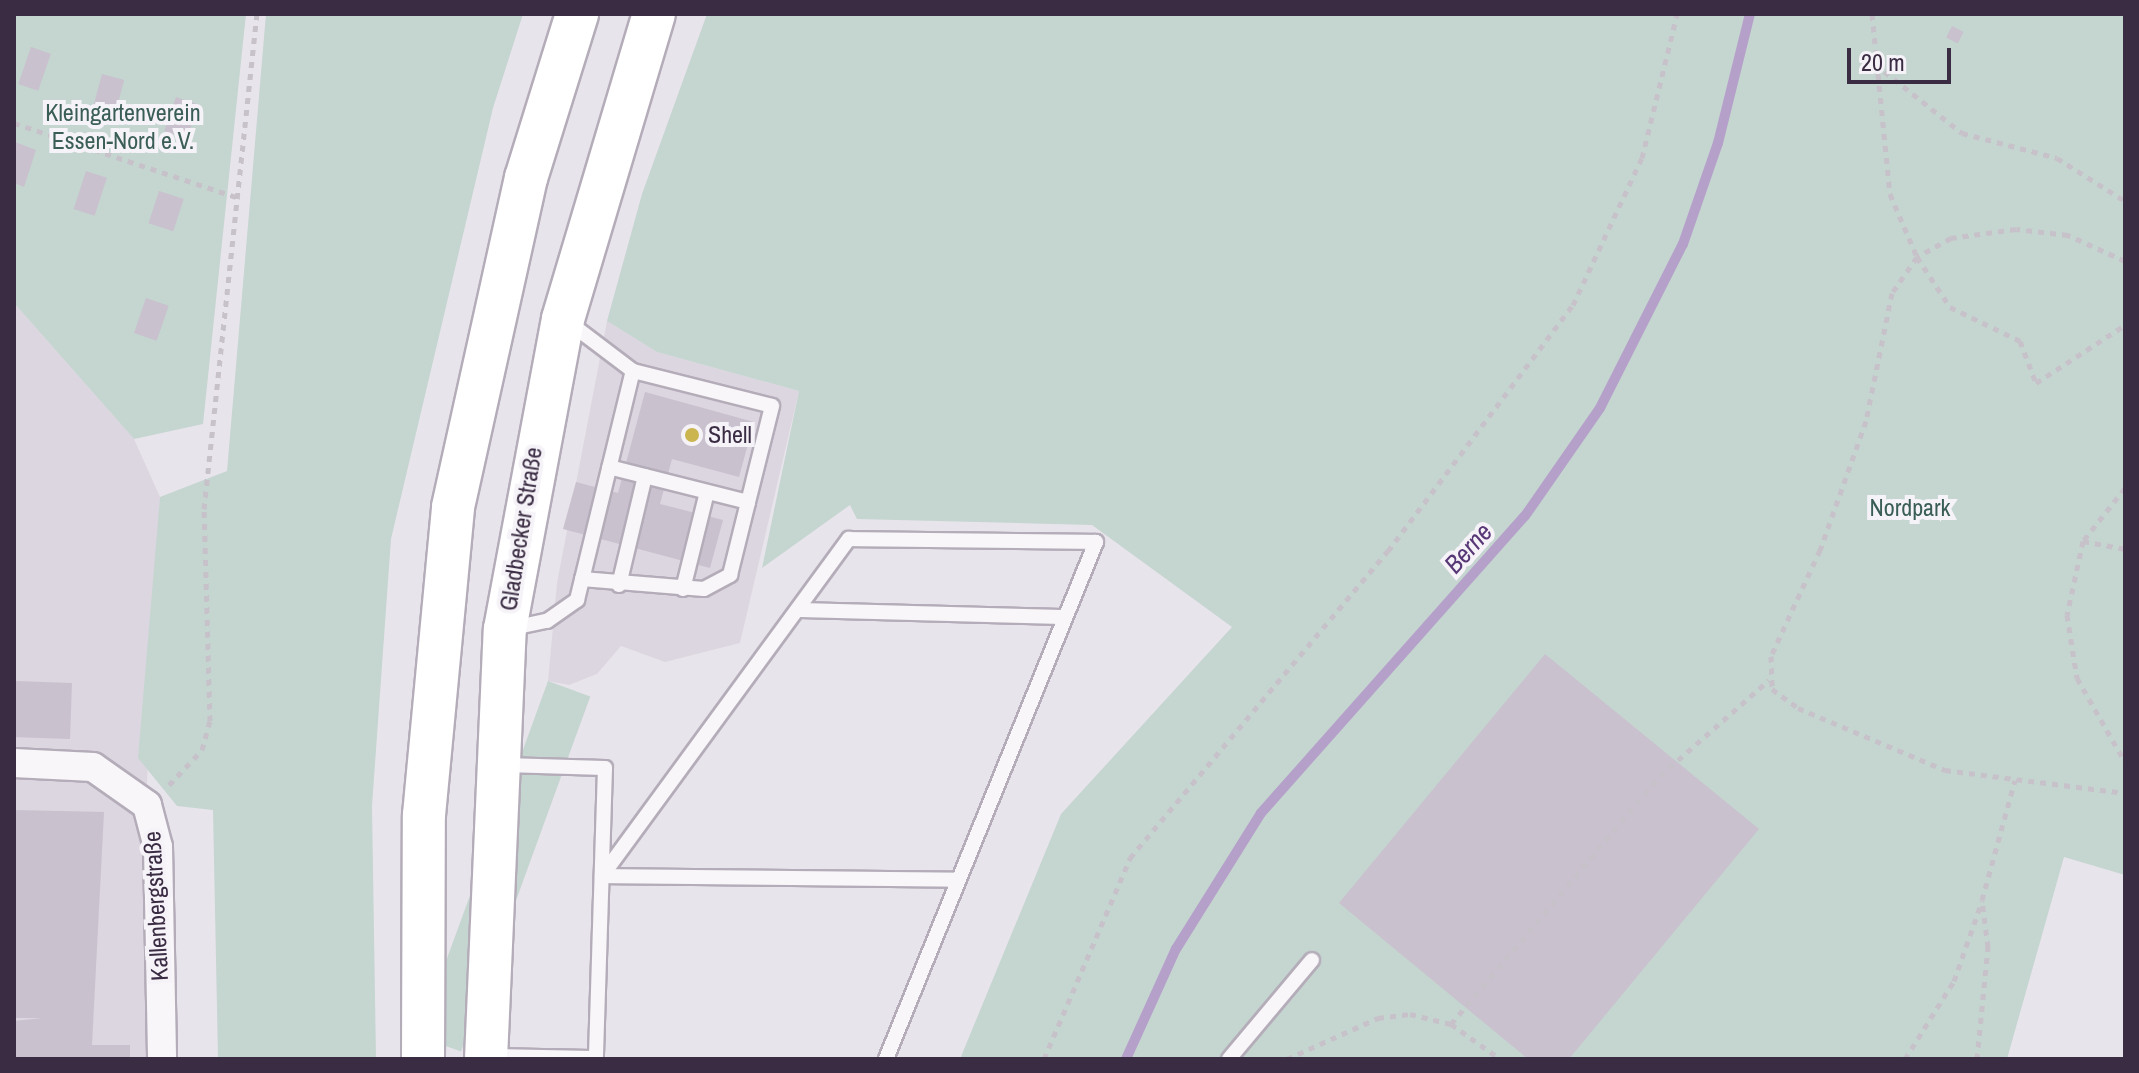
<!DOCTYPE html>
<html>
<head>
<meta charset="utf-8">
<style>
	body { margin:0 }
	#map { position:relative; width:2139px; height:1073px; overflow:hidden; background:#e8e4eb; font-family:"Archivo Narrow",sans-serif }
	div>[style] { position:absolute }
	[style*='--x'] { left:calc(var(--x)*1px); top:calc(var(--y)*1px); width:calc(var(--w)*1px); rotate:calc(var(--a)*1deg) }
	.built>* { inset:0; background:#dcd6e0 }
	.green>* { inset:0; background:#c5d5d0; transform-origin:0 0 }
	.stream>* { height:10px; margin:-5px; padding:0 5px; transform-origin:5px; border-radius:5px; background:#b5a0c9 }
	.building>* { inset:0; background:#c9c1ce; transform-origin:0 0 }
	.path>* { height:5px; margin-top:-2.5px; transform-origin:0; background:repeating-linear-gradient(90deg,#c7c1ca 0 6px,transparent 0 12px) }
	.roads { filter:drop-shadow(2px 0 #b4adb9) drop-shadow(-2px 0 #b4adb9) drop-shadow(0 2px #b4adb9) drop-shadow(0 -2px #b4adb9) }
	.service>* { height:14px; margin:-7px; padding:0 7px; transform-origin:7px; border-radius:7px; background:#f8f6f9 }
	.minor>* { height:28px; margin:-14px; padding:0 14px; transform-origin:14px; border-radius:14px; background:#f8f6f9 }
	.primary>* { height:42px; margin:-21px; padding:0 21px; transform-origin:21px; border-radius:21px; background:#fff }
	.dots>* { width:22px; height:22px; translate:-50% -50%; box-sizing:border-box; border:4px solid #f6f3f8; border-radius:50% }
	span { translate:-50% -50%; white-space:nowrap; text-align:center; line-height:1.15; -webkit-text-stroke:8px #f6f3f8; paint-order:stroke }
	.park-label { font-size:24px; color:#3a5e56 }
	.poi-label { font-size:24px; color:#3a2c43 }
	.left { translate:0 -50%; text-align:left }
	.street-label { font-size:24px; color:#3a2c43 }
	.water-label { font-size:26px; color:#583776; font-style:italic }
	.frame { position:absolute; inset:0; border:16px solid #3a2c43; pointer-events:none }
	.scale { position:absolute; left:1847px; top:48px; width:104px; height:36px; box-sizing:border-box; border:4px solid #3a2c43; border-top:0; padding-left:10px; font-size:24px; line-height:28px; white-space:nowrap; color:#3a2c43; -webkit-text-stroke:6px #f6f3f8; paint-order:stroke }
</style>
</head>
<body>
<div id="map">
	<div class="built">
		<i style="clip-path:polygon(14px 303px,134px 439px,160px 497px,145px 827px,146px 1059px,14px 1059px)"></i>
		<i style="clip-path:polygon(607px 321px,657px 352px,799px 391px,740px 643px,665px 662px,621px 646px,597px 674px,569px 685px,548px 681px,557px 583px)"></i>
	</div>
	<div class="green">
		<i style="clip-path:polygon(14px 14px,246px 14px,203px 424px,134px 439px,14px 303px)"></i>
		<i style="clip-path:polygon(266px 14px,523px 14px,493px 108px,391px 539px,372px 806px,376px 1059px,218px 1059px,213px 810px,177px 806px,138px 758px,160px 497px,227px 471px)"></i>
		<i style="clip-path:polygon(707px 14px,2125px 14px,2125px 875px,2064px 857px,2007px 1059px,960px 1059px,1061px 814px,1232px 627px,1092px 525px,857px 519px,850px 505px,762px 568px,799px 391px,657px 352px,607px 321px,642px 194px)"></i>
		<i style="left:548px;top:681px;width:45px;height:378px;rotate:20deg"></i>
	</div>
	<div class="stream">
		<i style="--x:1126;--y:1059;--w:121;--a:-65.6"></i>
		<i style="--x:1176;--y:949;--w:160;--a:-58"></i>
		<i style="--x:1261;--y:813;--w:397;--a:-48.4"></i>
		<i style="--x:1525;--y:516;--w:131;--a:-55.2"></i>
		<i style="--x:1600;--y:408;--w:184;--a:-63.2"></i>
		<i style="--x:1683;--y:244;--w:107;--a:-70.9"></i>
		<i style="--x:1718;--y:143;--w:133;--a:-76.1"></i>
	</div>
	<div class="building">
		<i style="left:1952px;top:26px;width:13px;height:13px;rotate:27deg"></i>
		<i style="left:31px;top:47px;width:21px;height:39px;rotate:19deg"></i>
		<i style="left:102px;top:74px;width:23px;height:34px;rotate:15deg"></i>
		<i style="left:176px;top:97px;width:24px;height:36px;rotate:19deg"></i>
		<i style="clip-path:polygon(15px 142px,36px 150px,24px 187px,14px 183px)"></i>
		<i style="left:86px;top:171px;width:22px;height:40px;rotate:18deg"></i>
		<i style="left:159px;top:191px;width:26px;height:34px;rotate:18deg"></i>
		<i style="left:146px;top:298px;width:24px;height:37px;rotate:19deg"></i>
		<i style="clip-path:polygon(645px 392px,754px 422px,739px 477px,672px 459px,660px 504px,723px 520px,710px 568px,563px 529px,576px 482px,618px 493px)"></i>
		<i style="clip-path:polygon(1545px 654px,1759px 829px,1569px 1059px,1528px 1059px,1339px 903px)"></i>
		<i style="left:14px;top:681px;width:58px;height:56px;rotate:2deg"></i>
		<i style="clip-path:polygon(14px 810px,104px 812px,92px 1045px,130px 1045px,130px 1059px,14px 1059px,14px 1021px,42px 1018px,14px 1018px)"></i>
	</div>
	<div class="path">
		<i style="--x:1872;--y:14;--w:181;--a:84.3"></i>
		<i style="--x:1890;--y:194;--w:69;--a:66.8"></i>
		<i style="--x:1917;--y:257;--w:44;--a:124.8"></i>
		<i style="--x:1892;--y:293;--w:131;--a:101.5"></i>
		<i style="--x:1866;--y:421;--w:137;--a:109.6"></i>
		<i style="--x:1820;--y:550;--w:117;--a:114.8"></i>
		<i style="--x:1771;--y:656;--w:33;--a:88"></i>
		<i style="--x:1772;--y:689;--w:32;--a:36"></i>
		<i style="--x:1798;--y:708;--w:160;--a:22.9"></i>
		<i style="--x:1945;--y:770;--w:181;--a:7.3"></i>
		<i style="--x:1875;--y:64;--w:111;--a:38.4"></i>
		<i style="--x:1962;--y:133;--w:98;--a:14.7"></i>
		<i style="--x:2057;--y:158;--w:80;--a:32.3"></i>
		<i style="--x:14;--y:123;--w:237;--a:18.4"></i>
		<i style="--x:2125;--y:261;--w:63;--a:-155.5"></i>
		<i style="--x:2068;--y:235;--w:52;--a:-173.4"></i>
		<i style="--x:2016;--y:229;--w:66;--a:172.1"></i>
		<i style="--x:1951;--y:238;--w:39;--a:151"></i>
		<i style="--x:1917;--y:257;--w:60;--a:56.6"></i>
		<i style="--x:1950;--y:307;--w:78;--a:25.9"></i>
		<i style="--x:2020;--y:341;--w:45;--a:69.1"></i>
		<i style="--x:2036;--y:383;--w:106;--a:-33.1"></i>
		<i style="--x:2125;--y:488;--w:68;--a:128.4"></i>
		<i style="--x:2083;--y:541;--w:76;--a:102.2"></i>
		<i style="--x:2067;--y:615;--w:64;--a:81"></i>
		<i style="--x:2077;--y:678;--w:97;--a:60.3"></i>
		<i style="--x:2083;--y:541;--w:43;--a:10.8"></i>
		<i style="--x:169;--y:785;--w:48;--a:-46.7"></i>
		<i style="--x:202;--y:750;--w:30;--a:-75"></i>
		<i style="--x:210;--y:721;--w:212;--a:-91.6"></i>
		<i style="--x:204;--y:509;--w:498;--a:-83.9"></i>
		<i style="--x:1451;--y:1024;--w:60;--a:35.5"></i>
		<i style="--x:1044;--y:1059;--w:219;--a:-66.8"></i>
		<i style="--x:1130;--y:858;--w:401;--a:-50"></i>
		<i style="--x:1388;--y:551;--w:308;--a:-53.1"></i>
		<i style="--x:1573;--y:305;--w:162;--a:-64.9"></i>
		<i style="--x:1642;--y:158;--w:148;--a:-76.3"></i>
		<i style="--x:1287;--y:1059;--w:100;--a:-24.3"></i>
		<i style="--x:1378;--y:1018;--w:32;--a:-7"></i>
		<i style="--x:1410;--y:1014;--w:42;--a:13.7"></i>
		<i style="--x:1451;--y:1024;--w:324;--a:-49.9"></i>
		<i style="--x:1660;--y:776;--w:145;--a:-41.4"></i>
		<i style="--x:1905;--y:1059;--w:92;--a:-57.9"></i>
		<i style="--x:1954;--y:981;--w:85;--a:-70.7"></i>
		<i style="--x:1977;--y:1059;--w:113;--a:-84.4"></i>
		<i style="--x:1988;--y:947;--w:47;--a:-97.3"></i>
		<i style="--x:1982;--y:900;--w:124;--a:-74.6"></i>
	</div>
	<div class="roads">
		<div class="service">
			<i style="--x:633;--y:371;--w:143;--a:14.1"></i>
			<i style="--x:772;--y:406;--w:99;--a:104"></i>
			<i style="--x:582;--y:579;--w:122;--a:4.7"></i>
			<i style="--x:704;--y:589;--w:30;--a:-28"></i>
			<i style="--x:730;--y:575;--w:75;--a:-76.1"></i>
			<i style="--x:748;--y:502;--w:143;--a:-165.9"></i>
			<i style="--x:619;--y:585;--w:112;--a:-76.6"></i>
			<i style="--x:683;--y:589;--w:100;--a:-76.1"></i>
			<i style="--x:798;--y:610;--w:266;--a:1.5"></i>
			<i style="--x:508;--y:629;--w:40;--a:-12"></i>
			<i style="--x:547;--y:621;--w:37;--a:-35"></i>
			<i style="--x:577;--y:600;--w:236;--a:-76.3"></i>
			<i style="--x:633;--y:371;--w:83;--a:-142.9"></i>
			<i style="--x:504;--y:765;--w:101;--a:1.7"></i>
			<i style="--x:605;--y:768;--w:291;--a:91.8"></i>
			<i style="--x:602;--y:876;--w:418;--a:-53.8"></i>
			<i style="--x:849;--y:539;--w:247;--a:0.7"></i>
			<i style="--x:1096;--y:542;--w:558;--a:112.11"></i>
			<i style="--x:602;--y:876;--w:354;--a:0.6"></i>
			<i style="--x:489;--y:1056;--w:107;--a:1.1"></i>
			<i style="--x:1229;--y:1059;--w:129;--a:-50"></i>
		</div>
		<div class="minor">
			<i style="--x:14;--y:763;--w:79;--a:2.9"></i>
			<i style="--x:93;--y:767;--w:66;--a:35.1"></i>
			<i style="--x:147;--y:805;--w:43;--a:75.3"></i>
			<i style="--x:158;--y:847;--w:212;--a:88.9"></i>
		</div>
		<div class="primary">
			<i style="--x:423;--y:1059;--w:244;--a:-89.8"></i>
			<i style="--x:424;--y:815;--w:309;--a:-84.6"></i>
			<i style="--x:453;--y:507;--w:337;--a:-77.5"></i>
			<i style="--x:526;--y:178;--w:172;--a:-72.7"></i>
			<i style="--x:486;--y:1059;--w:430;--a:-87.5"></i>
			<i style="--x:505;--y:629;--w:315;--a:-79.4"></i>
			<i style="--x:563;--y:319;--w:318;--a:-73.4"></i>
		</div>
	</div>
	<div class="dots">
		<i style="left:692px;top:435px;background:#cab54f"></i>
	</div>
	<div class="park-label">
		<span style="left:123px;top:127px">Kleingartenverein<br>Essen-Nord e.V.</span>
		<span style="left:1910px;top:508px">Nordpark</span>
	</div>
	<div class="poi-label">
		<span class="left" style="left:708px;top:435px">Shell</span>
	</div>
	<div class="street-label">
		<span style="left:521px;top:529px;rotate:-81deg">Gladbecker Straße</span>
		<span style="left:156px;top:906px;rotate:-93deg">Kallenbergstraße</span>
	</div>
	<div class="water-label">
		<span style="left:1468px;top:548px;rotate:-48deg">Berne</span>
	</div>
	<div class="frame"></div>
	<div class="scale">20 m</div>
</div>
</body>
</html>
